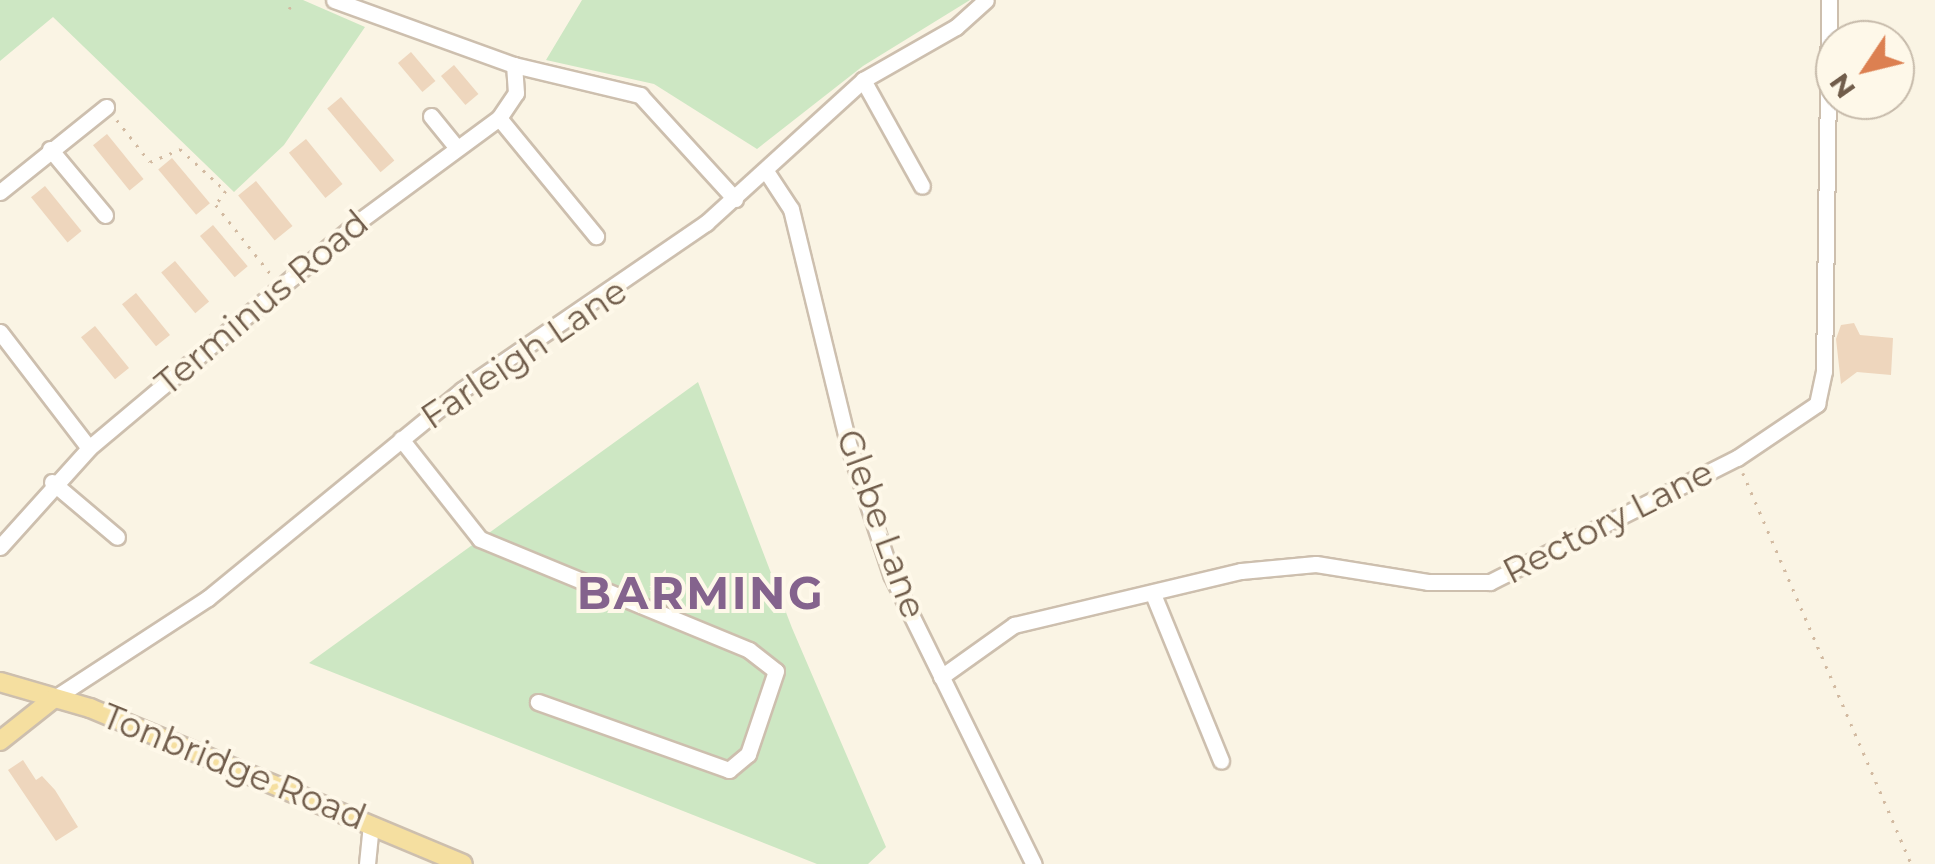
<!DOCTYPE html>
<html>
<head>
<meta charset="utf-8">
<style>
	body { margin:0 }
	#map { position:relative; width:1935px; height:864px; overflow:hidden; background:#faf4e4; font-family:Montserrat,sans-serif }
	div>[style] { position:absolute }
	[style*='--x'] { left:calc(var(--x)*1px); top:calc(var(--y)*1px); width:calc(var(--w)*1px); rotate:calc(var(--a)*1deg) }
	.green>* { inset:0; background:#cde7c3 }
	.building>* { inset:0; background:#eed6bd; transform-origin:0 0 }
	.path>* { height:2.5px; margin-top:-1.25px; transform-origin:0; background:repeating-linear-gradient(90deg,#d2baa1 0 2.5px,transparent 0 10.5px) }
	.roads { filter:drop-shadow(2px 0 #cdbfae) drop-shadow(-2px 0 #cdbfae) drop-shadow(0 2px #cdbfae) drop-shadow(0 -2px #cdbfae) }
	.minor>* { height:15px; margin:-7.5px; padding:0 7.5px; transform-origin:7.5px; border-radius:7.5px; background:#fff }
	.major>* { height:18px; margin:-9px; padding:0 9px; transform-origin:9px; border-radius:9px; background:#f5dfa0 }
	span { translate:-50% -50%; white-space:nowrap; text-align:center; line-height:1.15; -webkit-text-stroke:8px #fef8e9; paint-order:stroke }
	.street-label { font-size:35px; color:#715d4b }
	.district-label { font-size:45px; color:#84638d; font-weight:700; letter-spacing:2.5px }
	.north { position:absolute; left:1815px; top:20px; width:100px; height:100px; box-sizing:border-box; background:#fef8e9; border:2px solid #c6baaa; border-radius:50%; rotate:235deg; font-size:28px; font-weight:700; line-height:40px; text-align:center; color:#715d4b }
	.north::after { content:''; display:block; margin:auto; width:35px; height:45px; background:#dc8051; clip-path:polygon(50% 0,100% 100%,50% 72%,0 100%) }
</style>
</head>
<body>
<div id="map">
	<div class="green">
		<i style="clip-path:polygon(0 0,303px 0,365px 27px,284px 145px,234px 192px,53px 17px,0 61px)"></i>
		<i style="clip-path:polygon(582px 0,970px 0,863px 66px,757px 149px,654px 84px,546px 60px)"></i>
		<i style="clip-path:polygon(698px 382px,792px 628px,886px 847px,868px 864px,817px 864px,309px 663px)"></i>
	</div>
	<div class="building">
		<i style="left:411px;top:52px;width:38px;height:17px;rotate:50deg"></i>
		<i style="left:454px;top:65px;width:38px;height:17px;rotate:50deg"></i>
		<i style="left:341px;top:97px;width:83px;height:18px;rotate:50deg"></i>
		<i style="left:107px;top:134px;width:58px;height:18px;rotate:51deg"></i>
		<i style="left:306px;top:139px;width:58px;height:22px;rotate:51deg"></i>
		<i style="left:172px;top:158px;width:59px;height:18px;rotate:50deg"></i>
		<i style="left:256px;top:181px;width:58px;height:23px;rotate:51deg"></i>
		<i style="left:45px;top:186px;width:58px;height:18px;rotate:51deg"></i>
		<i style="left:213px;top:225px;width:54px;height:17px;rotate:50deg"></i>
		<i style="left:175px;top:261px;width:53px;height:18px;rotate:50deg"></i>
		<i style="left:136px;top:293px;width:54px;height:18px;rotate:51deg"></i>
		<i style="clip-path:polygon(1854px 323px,1860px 335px,1893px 338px,1891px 375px,1857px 372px,1841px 384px,1836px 339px,1841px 325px)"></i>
		<i style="left:95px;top:326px;width:54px;height:18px;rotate:51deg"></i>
		<i style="clip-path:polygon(23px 760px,36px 780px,42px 776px,55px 790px,78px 827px,56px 841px,8px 770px)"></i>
	</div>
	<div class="path">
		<i style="--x:289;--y:9;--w:10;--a:-61"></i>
		<i style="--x:117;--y:120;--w:53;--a:51.8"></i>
		<i style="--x:150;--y:162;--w:33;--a:-23"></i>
		<i style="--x:180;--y:149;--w:62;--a:42.4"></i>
		<i style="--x:226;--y:191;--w:17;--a:126"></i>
		<i style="--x:216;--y:205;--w:92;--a:51.6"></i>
		<i style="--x:1743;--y:473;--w:426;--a:66.7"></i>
	</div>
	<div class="roads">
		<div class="minor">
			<i style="--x:334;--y:0;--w:191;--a:19.9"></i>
			<i style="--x:514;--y:65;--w:130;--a:13.4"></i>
			<i style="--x:640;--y:95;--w:141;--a:47.6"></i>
			<i style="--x:863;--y:80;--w:121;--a:60.9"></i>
			<i style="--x:431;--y:116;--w:40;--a:51"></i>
			<i style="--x:499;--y:118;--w:153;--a:50.6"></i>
			<i style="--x:50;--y:149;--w:86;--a:50.2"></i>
			<i style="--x:766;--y:171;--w:45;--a:56.7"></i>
			<i style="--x:791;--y:209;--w:245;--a:76.3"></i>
			<i style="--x:849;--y:447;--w:134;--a:71.7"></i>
			<i style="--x:891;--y:574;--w:323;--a:63.8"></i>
			<i style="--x:0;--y:192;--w:136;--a:-38.7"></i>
			<i style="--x:0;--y:332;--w:146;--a:52.5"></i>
			<i style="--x:401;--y:439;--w:127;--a:51.7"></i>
			<i style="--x:480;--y:539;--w:291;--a:22.4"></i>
			<i style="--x:749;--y:650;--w:34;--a:38"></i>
			<i style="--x:776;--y:671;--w:88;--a:108.6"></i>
			<i style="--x:748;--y:754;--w:25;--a:140"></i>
			<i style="--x:729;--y:770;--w:203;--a:-160.4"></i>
			<i style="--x:52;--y:482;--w:85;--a:40.2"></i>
			<i style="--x:0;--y:547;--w:133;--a:-48"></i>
			<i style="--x:89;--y:448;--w:356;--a:-40"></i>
			<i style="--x:362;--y:219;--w:170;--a:-36.4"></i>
			<i style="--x:499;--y:118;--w:30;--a:-56"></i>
			<i style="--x:516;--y:93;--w:28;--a:-94"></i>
			<i style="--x:1153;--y:594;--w:180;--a:67.8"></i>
			<i style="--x:941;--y:677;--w:90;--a:-35.5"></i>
			<i style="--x:1014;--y:625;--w:233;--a:-13.4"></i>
			<i style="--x:1241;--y:571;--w:75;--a:-5.3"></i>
			<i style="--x:1316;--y:564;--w:113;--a:9.1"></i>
			<i style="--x:1428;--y:582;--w:62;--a:0"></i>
			<i style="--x:1490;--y:582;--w:276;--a:-26.7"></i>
			<i style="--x:1737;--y:458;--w:97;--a:-34"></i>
			<i style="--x:1817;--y:404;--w:34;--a:-78"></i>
			<i style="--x:1824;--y:371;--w:371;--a:-89.2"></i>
			<i style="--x:53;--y:699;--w:185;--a:-33.1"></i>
			<i style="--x:208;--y:598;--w:328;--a:-39.3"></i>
			<i style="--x:462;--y:390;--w:296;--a:-34.4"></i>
			<i style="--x:706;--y:223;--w:212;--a:-42.3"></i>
			<i style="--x:863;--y:80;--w:107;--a:-29.7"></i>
			<i style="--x:956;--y:27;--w:40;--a:-42"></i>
			<i style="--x:367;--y:864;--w:40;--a:-84.3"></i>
		</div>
		<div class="major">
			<i style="--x:0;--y:682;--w:94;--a:16.1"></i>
			<i style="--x:90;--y:708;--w:404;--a:22.7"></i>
			<i style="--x:0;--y:741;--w:68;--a:-38.4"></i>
		</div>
	</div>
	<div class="street-label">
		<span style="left:262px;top:303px;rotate:-40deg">Terminus Road</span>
		<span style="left:524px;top:354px;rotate:-34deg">Farleigh Lane</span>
		<span style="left:1608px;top:522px;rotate:-27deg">Rectory Lane</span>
		<span style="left:881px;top:524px;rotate:70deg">Glebe Lane</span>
		<span style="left:234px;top:767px;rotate:22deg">Tonbridge Road</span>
	</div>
	<div class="district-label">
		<span style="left:701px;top:593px">BARMING</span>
	</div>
	<div class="north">N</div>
</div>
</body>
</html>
